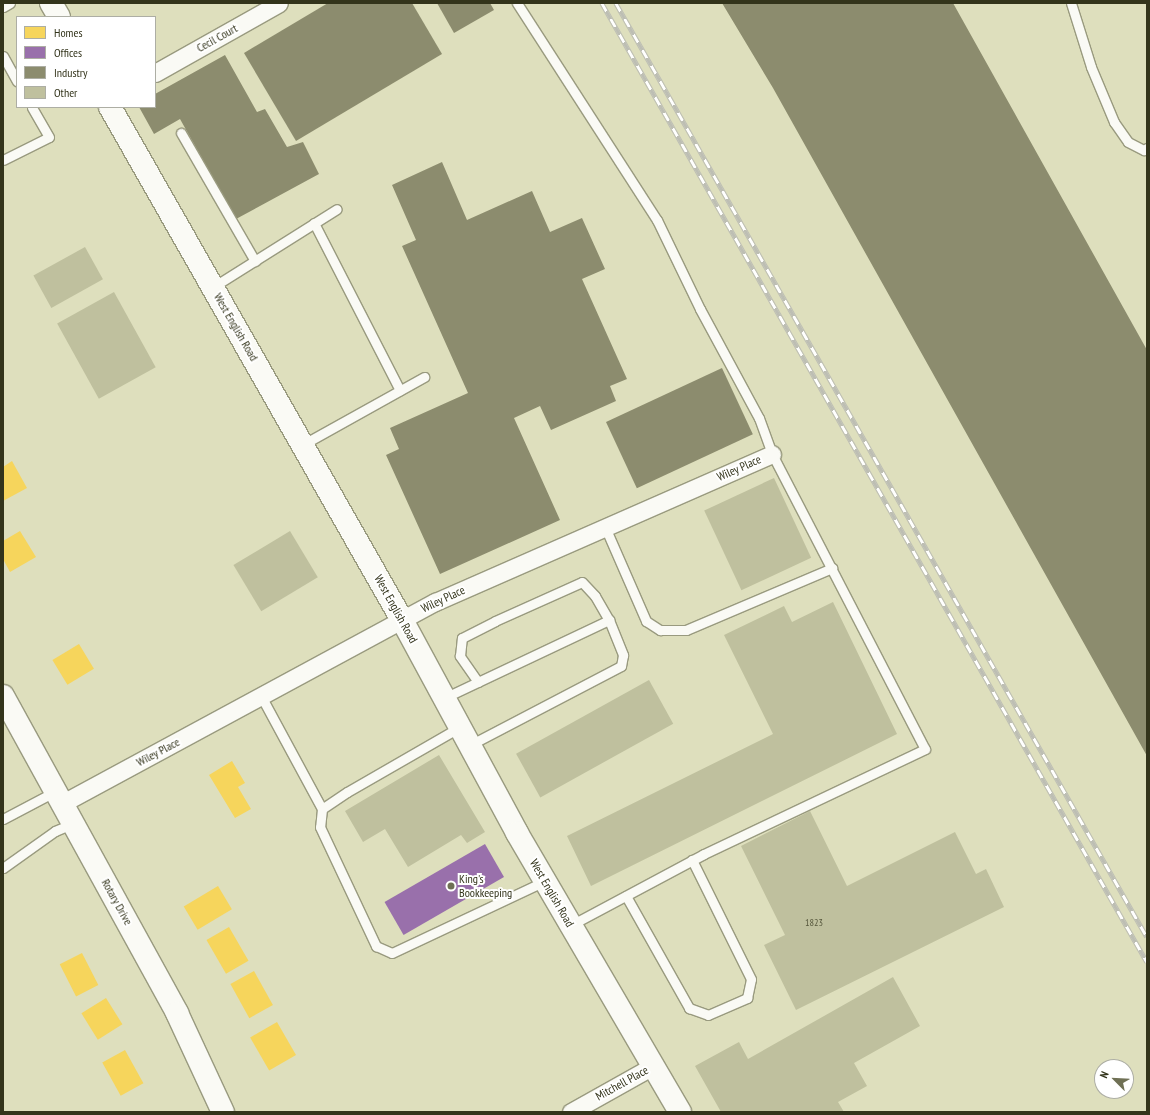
<!DOCTYPE html>
<html>
<head>
<meta charset="utf-8">
<style>
	body { margin:0 }
	#map { position:relative; width:1150px; height:1115px; overflow:hidden; background:#dedfbd; font-family:"PT Sans Narrow",sans-serif }
	div>[style] { position:absolute }
	[style*='--x'] { left:calc(var(--x)*1px); top:calc(var(--y)*1px); width:calc(var(--w)*1px); rotate:calc(var(--a)*1deg) }
	.homes>* { inset:0; background:#f6d55c; transform-origin:0 0 }
	.offices>* { inset:0; background:#9970ab; transform-origin:0 0 }
	.industry>* { inset:0; background:#8c8c6e; transform-origin:0 0 }
	.building>* { inset:0; background:#bfc09e; transform-origin:0 0 }
	.roads { filter:drop-shadow(1px 0 #999a7f) drop-shadow(-1px 0 #999a7f) drop-shadow(0 1px #999a7f) drop-shadow(0 -1px #999a7f) }
	.service>* { height:9px; margin:-4.5px; padding:0 4.5px; transform-origin:4.5px; border-radius:4.5px; background:#fafaf5 }
	.minor>* { height:17px; margin:-8.5px; padding:0 8.5px; transform-origin:8.5px; border-radius:8.5px; background:#fafaf5 }
	.tertiary>* { height:22px; margin:-11px; padding:0 11px; transform-origin:11px; border-radius:11px; background:#fafaf5 }
	.secondary>* { height:22px; margin:-11px; padding:0 11px; transform-origin:11px; border-radius:11px; background:#fafaf5 }
	.rail>* { height:4.5px; margin-top:-2.25px; transform-origin:0; background:repeating-linear-gradient(90deg,#fff 0 9px,#bdbeb4 0 18px); box-sizing:border-box; border-block:1px solid #bdbeb4 }
	.dots>* { width:11px; height:11px; translate:-50% -50%; box-sizing:border-box; border:2px solid #fff; border-radius:50% }
	span { translate:-50% -50%; white-space:nowrap; text-align:center; line-height:1.15; -webkit-text-stroke:4px #fff; paint-order:stroke }
	.number-label { font-size:10px; color:#56573c }
	.number-label span { -webkit-text-stroke-width:0 }
	.street-label { font-size:12px; color:#33341b }
	.poi-label { font-size:12px; color:#33341b }
	.left { translate:0 -50%; text-align:left }
	.frame { position:absolute; inset:0; border:4px solid #33341b; pointer-events:none }
	.legend { position:absolute; left:16px; top:16px; width:140px; height:92px; box-sizing:border-box; background:#fff; border:1px solid #adaea4; margin:0; padding:5px 7px; list-style:none; font-size:12px; color:#33341b }
	.legend li { display:flex; align-items:center; gap:8px; height:20px }
	.legend b { width:20px; border:1px solid #adaea4 }
	.north { position:absolute; left:1094px; top:1059px; width:40px; height:40px; box-sizing:border-box; background:#fff; border:1px solid #adaea4; border-radius:50%; rotate:294deg; font-size:11px; font-weight:700; line-height:16px; text-align:center; color:#33341b }
	.north::after { content:''; display:block; margin:auto; width:14px; height:18px; background:#6f7054; clip-path:polygon(50% 0,100% 100%,50% 72%,0 100%) }
</style>
</head>
<body>
<div id="map">
	<div class="homes">
		<i style="clip-path:polygon(12px 461px,27px 488px,3px 501px,3px 467px)"></i>
		<i style="clip-path:polygon(20px 531px,36px 557px,10px 572px,3px 559px,3px 541px)"></i>
		<i style="left:79px;top:644px;width:29px;height:31px;rotate:59deg"></i>
		<i style="clip-path:polygon(232px 761px,245px 783px,238px 787px,251px 809px,235px 818px,209px 775px)"></i>
		<i style="left:218px;top:886px;width:27px;height:40px;rotate:59deg"></i>
		<i style="left:229px;top:927px;width:39px;height:26px;rotate:60deg"></i>
		<i style="left:82px;top:953px;width:36px;height:25px;rotate:63deg"></i>
		<i style="left:254px;top:971px;width:39px;height:27px;rotate:61deg"></i>
		<i style="left:106px;top:998px;width:31px;height:29px;rotate:58deg"></i>
		<i style="left:277px;top:1022px;width:38px;height:31px;rotate:60deg"></i>
		<i style="left:125px;top:1050px;width:38px;height:26px;rotate:61deg"></i>
	</div>
	<div class="offices">
		<i style="left:485px;top:844px;width:38px;height:116px;rotate:60deg"></i>
	</div>
	<div class="industry">
		<i style="clip-path:polygon(328px 3px,412px 3px,442px 54px,296px 141px,244px 53px)"></i>
		<i style="clip-path:polygon(437px 3px,490px 3px,494px 10px,454px 33px)"></i>
		<i style="clip-path:polygon(722px 3px,953px 3px,1147px 350px,1147px 756px,773px 88px)"></i>
		<i style="clip-path:polygon(225px 55px,257px 112px,265px 109px,287px 147px,303px 142px,319px 174px,236px 219px,180px 119px,154px 134px,139px 107px,155px 107px,155px 94px)"></i>
		<i style="clip-path:polygon(442px 162px,467px 220px,532px 191px,550px 232px,582px 218px,605px 269px,582px 279px,627px 379px,610px 386px,616px 401px,551px 430px,540px 406px,514px 418px,560px 520px,440px 574px,386px 455px,399px 449px,390px 428px,468px 393px,402px 246px,416px 240px,392px 185px)"></i>
		<i style="left:722px;top:368px;width:73px;height:128px;rotate:65deg"></i>
	</div>
	<div class="building">
		<i style="left:85px;top:247px;width:37px;height:59px;rotate:61deg"></i>
		<i style="left:114px;top:292px;width:86px;height:65px;rotate:61deg"></i>
		<i style="left:774px;top:478px;width:88px;height:77px;rotate:65deg"></i>
		<i style="left:290px;top:531px;width:54px;height:66px;rotate:59deg"></i>
		<i style="clip-path:polygon(833px 602px,897px 734px,591px 886px,567px 836px,773px 734px,724px 635px,784px 606px,792px 622px)"></i>
		<i style="left:649px;top:680px;width:50px;height:152px;rotate:61deg"></i>
		<i style="clip-path:polygon(439px 755px,485px 832px,467px 843px,461px 835px,408px 867px,385px 829px,363px 842px,345px 811px)"></i>
		<i style="clip-path:polygon(810px 811px,847px 886px,955px 832px,976px 874px,986px 869px,1004px 907px,796px 1010px,764px 945px,785px 935px,741px 846px)"></i>
		<i style="clip-path:polygon(893px 977px,920px 1026px,854px 1063px,867px 1086px,838px 1102px,844px 1112px,721px 1112px,695px 1066px,739px 1042px,748px 1059px)"></i>
	</div>
	<div class="roads">
		<div class="service">
			<i style="--x:517;--y:3;--w:258;--a:57.2"></i>
			<i style="--x:657;--y:220;--w:99;--a:64.2"></i>
			<i style="--x:700;--y:309;--w:124;--a:61.6"></i>
			<i style="--x:759;--y:418;--w:38;--a:70"></i>
			<i style="--x:772;--y:454;--w:332;--a:62.6"></i>
			<i style="--x:925;--y:749;--w:245;--a:154.6"></i>
			<i style="--x:704;--y:854;--w:151;--a:151.9"></i>
			<i style="--x:1071;--y:3;--w:67;--a:72.6"></i>
			<i style="--x:1091;--y:67;--w:60;--a:67.3"></i>
			<i style="--x:1114;--y:122;--w:24;--a:55"></i>
			<i style="--x:1128;--y:142;--w:18;--a:27"></i>
			<i style="--x:1144;--y:150;--w:4;--a:-34"></i>
			<i style="--x:3;--y:7;--w:8;--a:-30"></i>
			<i style="--x:3;--y:56;--w:29;--a:61"></i>
			<i style="--x:181;--y:133;--w:148;--a:60"></i>
			<i style="--x:3;--y:160;--w:51;--a:-26.6"></i>
			<i style="--x:49;--y:137;--w:34;--a:-120"></i>
			<i style="--x:314;--y:223;--w:188;--a:62.8"></i>
			<i style="--x:213;--y:287;--w:146;--a:-32.2"></i>
			<i style="--x:302;--y:445;--w:140;--a:-29.1"></i>
			<i style="--x:605;--y:527;--w:103;--a:66.4"></i>
			<i style="--x:646;--y:621;--w:17;--a:33"></i>
			<i style="--x:660;--y:630;--w:26;--a:0"></i>
			<i style="--x:686;--y:630;--w:159;--a:-23"></i>
			<i style="--x:478;--y:682;--w:32;--a:-125"></i>
			<i style="--x:460;--y:656;--w:18;--a:-84"></i>
			<i style="--x:462;--y:638;--w:37;--a:-27"></i>
			<i style="--x:495;--y:621;--w:95;--a:-24.1"></i>
			<i style="--x:582;--y:582;--w:19;--a:47"></i>
			<i style="--x:595;--y:596;--w:28;--a:60"></i>
			<i style="--x:261;--y:696;--w:128;--a:61.6"></i>
			<i style="--x:444;--y:698;--w:183;--a:-25.3"></i>
			<i style="--x:609;--y:620;--w:38;--a:68"></i>
			<i style="--x:623;--y:655;--w:11;--a:100"></i>
			<i style="--x:621;--y:666;--w:170;--a:152.4"></i>
			<i style="--x:460;--y:727;--w:130;--a:150.1"></i>
			<i style="--x:347;--y:792;--w:30;--a:146"></i>
			<i style="--x:322;--y:809;--w:18;--a:96"></i>
			<i style="--x:320;--y:827;--w:132;--a:64.8"></i>
			<i style="--x:376;--y:946;--w:17;--a:24"></i>
			<i style="--x:392;--y:953;--w:169;--a:-25.2"></i>
			<i style="--x:3;--y:819;--w:60;--a:-27.8"></i>
			<i style="--x:3;--y:868;--w:64;--a:-35.4"></i>
			<i style="--x:55;--y:831;--w:21;--a:-23"></i>
			<i style="--x:626;--y:896;--w:129;--a:60.6"></i>
			<i style="--x:689;--y:1008;--w:20;--a:20"></i>
			<i style="--x:708;--y:1015;--w:43;--a:-23.6"></i>
			<i style="--x:747;--y:998;--w:19;--a:-78"></i>
			<i style="--x:751;--y:979;--w:133;--a:-116.4"></i>
		</div>
		<div class="minor">
			<i style="--x:155;--y:73;--w:142;--a:-29.4"></i>
			<i style="--x:63;--y:803;--w:423;--a:-28.4"></i>
			<i style="--x:435;--y:602;--w:368;--a:-23.7"></i>
			<i style="--x:571;--y:1112;--w:94;--a:-29.3"></i>
		</div>
		<div class="tertiary">
			<i style="--x:3;--y:696;--w:362;--a:61.2"></i>
			<i style="--x:177;--y:1013;--w:109;--a:65.1"></i>
		</div>
		<div class="secondary">
			<i style="--x:51;--y:3;--w:16;--a:60"></i>
			<i style="--x:110;--y:107;--w:590;--a:60.35"></i>
			<i style="--x:402;--y:620;--w:242;--a:61.6"></i>
			<i style="--x:517;--y:833;--w:323;--a:59.7"></i>
		</div>
	</div>
	<div class="rail">
		<i style="--x:602;--y:3;--w:1103;--a:60.39"></i>
		<i style="--x:616;--y:3;--w:1074;--a:60.38"></i>
	</div>
	<div class="dots">
		<i style="left:451px;top:886px;background:#6f7054"></i>
	</div>
	<div class="number-label">
		<span style="left:814px;top:923px">1823</span>
	</div>
	<div class="street-label">
		<span style="left:217px;top:38px;rotate:-29deg">Cecil Court</span>
		<span style="left:236px;top:327px;rotate:60deg">West English Road</span>
		<span style="left:739px;top:468px;rotate:-24deg">Wiley Place</span>
		<span style="left:443px;top:599px;rotate:-25deg">Wiley Place</span>
		<span style="left:396px;top:609px;rotate:61deg">West English Road</span>
		<span style="left:158px;top:752px;rotate:-28deg">Wiley Place</span>
		<span style="left:552px;top:893px;rotate:60deg">West English Road</span>
		<span style="left:117px;top:902px;rotate:61deg">Rotary Drive</span>
		<span style="left:622px;top:1083px;rotate:-29deg">Mitchell Place</span>
	</div>
	<div class="poi-label">
		<span class="left" style="left:459px;top:886px">King's<br>Bookkeeping</span>
	</div>
	<div class="frame"></div>
	<ul class="legend">
	<li><b style="height:11px;background:#f6d55c"></b>Homes</li>
	<li><b style="height:11px;background:#9970ab"></b>Offices</li>
	<li><b style="height:11px;background:#8c8c6e"></b>Industry</li>
	<li><b style="height:11px;background:#bfc09e"></b>Other</li>
	</ul>
	<div class="north">N</div>
</div>
</body>
</html>
